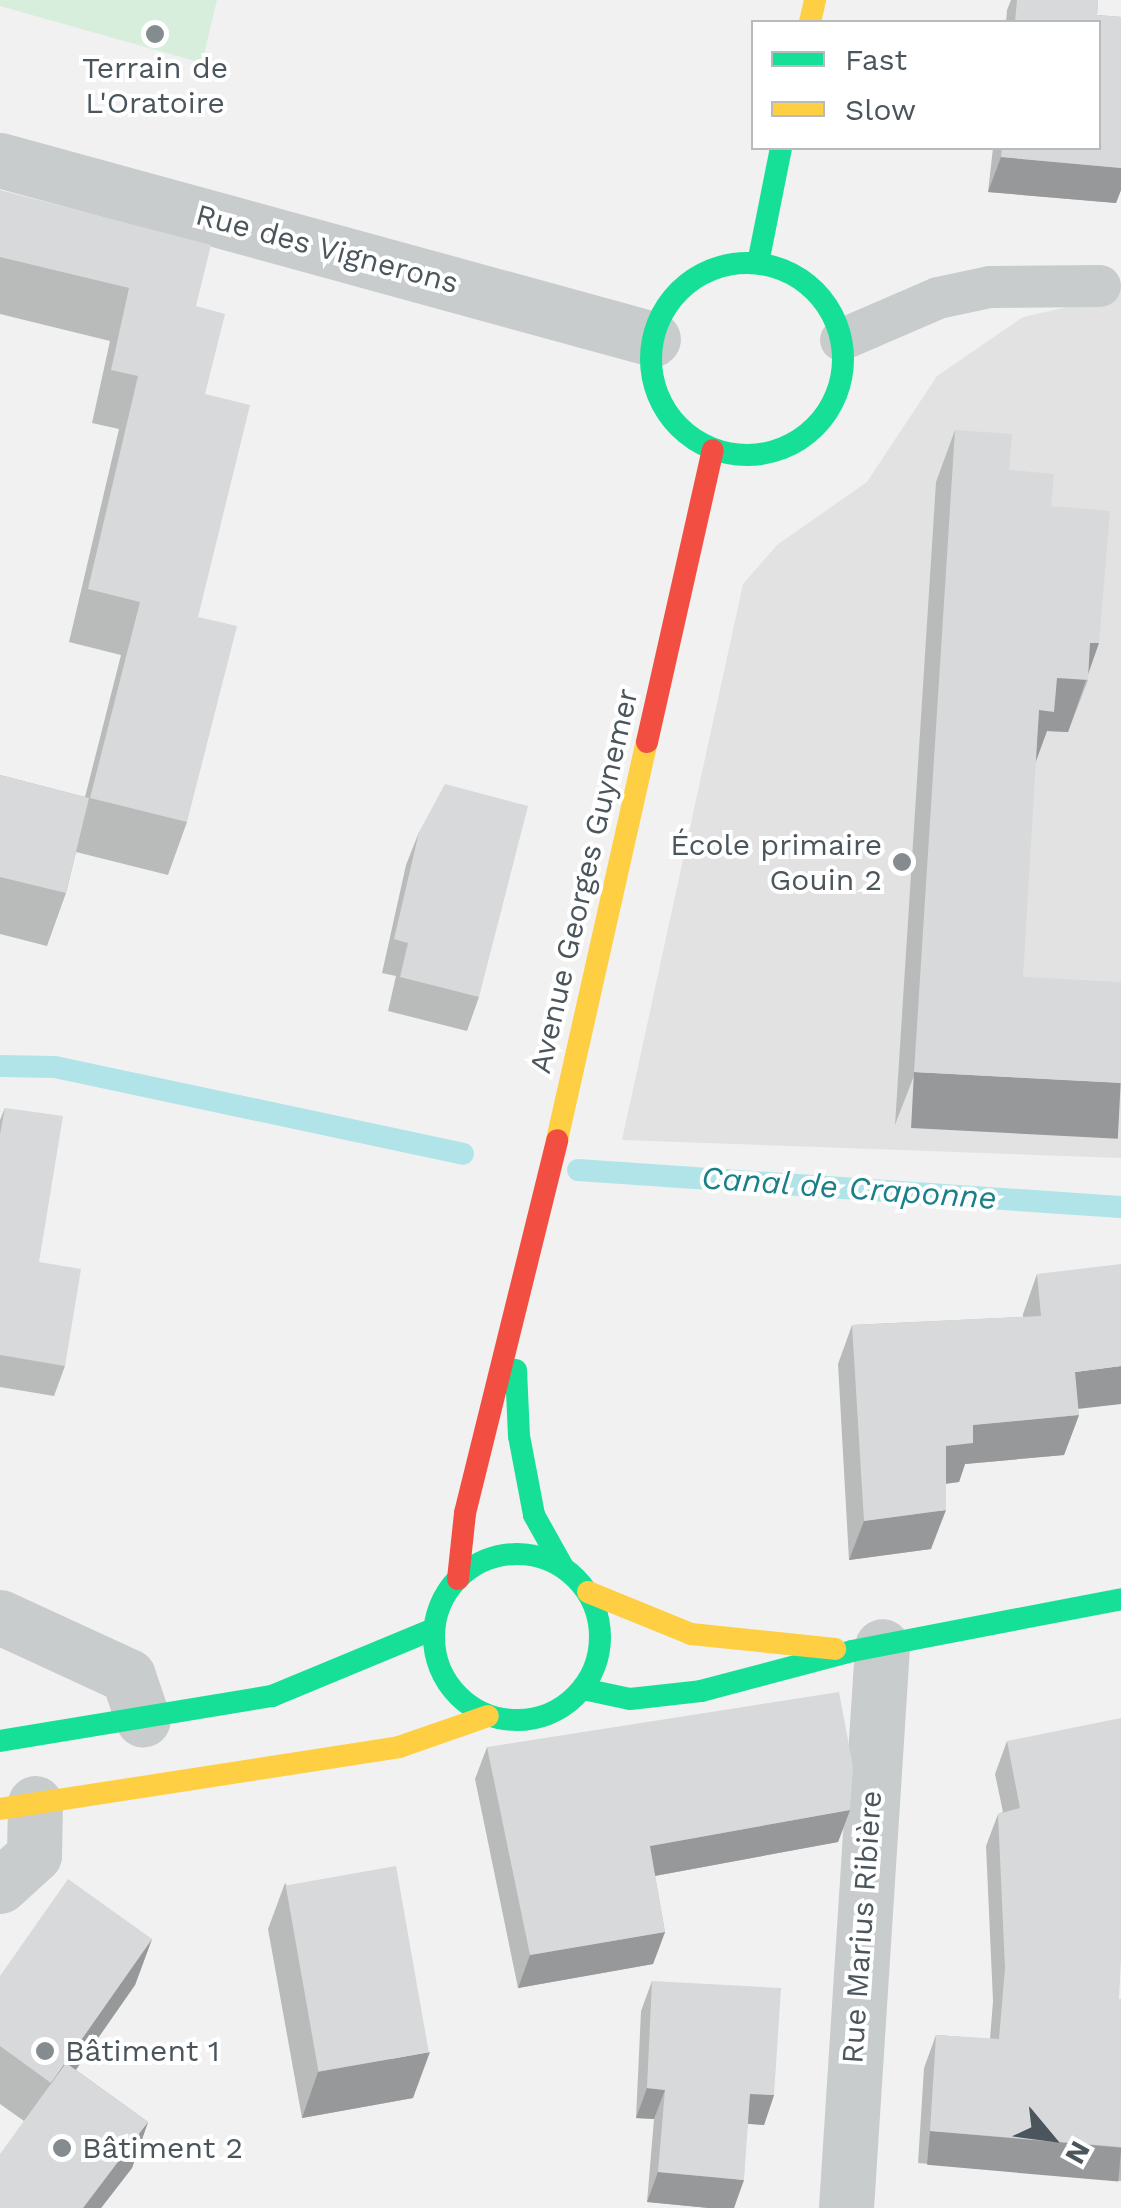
<!DOCTYPE html>
<html>
<head>
<meta charset="utf-8">
<style>
	body { margin:0 }
	#map { position:relative; width:1121px; height:2208px; overflow:hidden; background:#f1f1f1; font-family:"Work Sans",sans-serif }
	div>[style] { position:absolute }
	[style*='--x'] { left:calc(var(--x)*1px); top:calc(var(--y)*1px); width:calc(var(--w)*1px); rotate:calc(var(--a)*1deg) }
	.education>* { inset:0; background:#e3e2e3 }
	.green>* { inset:0; background:#d8eedd }
	.stream>* { height:22px; margin:-11px; padding:0 11px; transform-origin:11px; border-radius:11px; background:#b0e4e8 }
	.lane>* { height:42px; margin:-21px; padding:0 21px; transform-origin:21px; border-radius:21px; background:#c9cccc }
	.street>* { height:55px; margin:-27.5px; padding:0 27.5px; transform-origin:27.5px; border-radius:27.5px; background:#c9cccc }
	.fast>* { height:22px; margin:-11px; padding:0 11px; transform-origin:11px; border-radius:11px; background:#16e098 }
	.fast>.ring { margin:-11px; padding:0; box-sizing:content-box; background:none; border:22px solid #16e098; border-radius:50% }
	.slow>* { height:22px; margin:-11px; padding:0 11px; transform-origin:11px; border-radius:11px; background:#ffcf43 }
	.jam>* { height:22px; margin:-11px; padding:0 11px; transform-origin:11px; border-radius:11px; background:#f24e42 }
	.wall>* { inset:0; background:#b9bbbb }
	.shaded-wall>* { inset:0; background:#969899; transform-origin:0 0 }
	.building>* { inset:0; background:#d7d9da; transform-origin:0 0 }
	.dots>* { width:28px; height:28px; translate:-50% -50%; box-sizing:border-box; border:5px solid #fff; border-radius:50% }
	span { translate:-50% -50%; white-space:nowrap; text-align:center; line-height:1.15; -webkit-text-stroke:8px #fff; paint-order:stroke }
	.poi-label { font-size:30px; color:#4a555c }
	.right { translate:-100% -50%; text-align:right }
	.left { translate:0 -50%; text-align:left }
	.street-label { font-size:30px; color:#4a555c }
	.water-label { font-size:32px; color:#198089; font-style:italic }
	.legend { position:absolute; left:751px; top:20px; width:350px; height:130px; box-sizing:border-box; background:#fff; border:2px solid #b7bbbe; margin:0; padding:12px 18px; list-style:none; font-size:30px; color:#4a555c }
	.legend li { display:flex; align-items:center; gap:20px; height:50px }
	.legend b { width:50px; border:2px solid #b7bbbe }
	.north { position:absolute; left:1001px; top:2088px; width:100px; height:100px; -webkit-text-stroke:8px #fff; paint-order:stroke; rotate:119deg; font-size:28px; font-weight:700; line-height:40px; text-align:center; color:#4a555c }
	.north::after { content:''; display:block; margin:auto; width:35px; height:45px; background:#4a555c; clip-path:polygon(50% 0,100% 100%,50% 72%,0 100%) }
</style>
</head>
<body>
<div id="map">
	<div class="education">
		<i style="clip-path:polygon(1121px 285px,1121px 1158px,622px 1140px,743px 584px,777px 545px,867px 482px,937px 376px,1023px 317px,1094px 301px)"></i>
	</div>
	<div class="green">
		<i style="clip-path:polygon(0 0,217px 0,202px 63px,0 6px)"></i>
	</div>
	<div class="stream">
		<i style="--x:0;--y:1066;--w:55;--a:1"></i>
		<i style="--x:55;--y:1067;--w:417;--a:12"></i>
		<i style="--x:578;--y:1170;--w:544;--a:3.9"></i>
	</div>
	<div class="lane">
		<i style="--x:841;--y:340;--w:106;--a:-23.4"></i>
		<i style="--x:938;--y:298;--w:53;--a:-11.9"></i>
		<i style="--x:990;--y:287;--w:110;--a:-0.5"></i>
	</div>
	<div class="street">
		<i style="--x:0;--y:160;--w:677;--a:15.33"></i>
		<i style="--x:0;--y:1617;--w:141;--a:24.7"></i>
		<i style="--x:128;--y:1676;--w:46;--a:71.2"></i>
		<i style="--x:0;--y:1886;--w:46;--a:-42.4"></i>
		<i style="--x:34;--y:1855;--w:52;--a:-88.9"></i>
		<i style="--x:846;--y:2208;--w:563;--a:-86.33"></i>
	</div>
	<div class="fast">
		<i style="--x:758;--y:263;--w:117;--a:-78.7"></i>
		<i class="ring" style="left:651px;top:263px;width:170px;height:170px"></i>
		<i style="--x:516;--y:1370;--w:66;--a:87.4"></i>
		<i style="--x:519;--y:1436;--w:80;--a:79.2"></i>
		<i style="--x:534;--y:1515;--w:60;--a:60.9"></i>
		<i class="ring" style="left:434px;top:1554px;width:144px;height:144px"></i>
		<i style="--x:583;--y:1689;--w:48;--a:12"></i>
		<i style="--x:630;--y:1699;--w:71;--a:-6.4"></i>
		<i style="--x:701;--y:1691;--w:156;--a:-14.8"></i>
		<i style="--x:852;--y:1651;--w:274;--a:-10.9"></i>
		<i style="--x:0;--y:1741;--w:276;--a:-9.4"></i>
		<i style="--x:272;--y:1696;--w:175;--a:-22.5"></i>
	</div>
	<div class="slow">
		<i style="--x:810;--y:22;--w:23;--a:-77"></i>
		<i style="--x:557;--y:1140;--w:408;--a:-77.3"></i>
		<i style="--x:588;--y:1592;--w:111;--a:22.2"></i>
		<i style="--x:691;--y:1634;--w:145;--a:5.9"></i>
		<i style="--x:0;--y:1809;--w:404;--a:-8.8"></i>
		<i style="--x:399;--y:1747;--w:94;--a:-19.2"></i>
	</div>
	<div class="jam">
		<i style="--x:647;--y:742;--w:299;--a:-77.3"></i>
		<i style="--x:458;--y:1579;--w:66;--a:-83.9"></i>
		<i style="--x:465;--y:1513;--w:384;--a:-76.1"></i>
	</div>
	<div class="wall">
		<i style="clip-path:polygon(1011px 0,1098px 0,1097px 15px,1121px 17px,1121px 190px,1116px 203px,988px 192px,993px 148px,1098px 148px,1098px 22px,1006px 22px,1007px 10px)"></i>
		<i style="clip-path:polygon(0 190px,196px 306px,205px 394px,198px 617px,187px 822px,168px 875px,76px 852px,66px 893px,47px 946px,0 934px,0 775px,85px 797px,121px 655px,69px 642px,119px 429px,92px 423px,110px 341px,0 314px)"></i>
		<i style="clip-path:polygon(955px 430px,1009px 470px,1051px 506px,1088px 675px,1088px 680px,1068px 732px,1047px 731px,895px 1125px,936px 482px)"></i>
		<i style="clip-path:polygon(419px 832px,479px 997px,467px 1031px,388px 1011px,396px 976px,382px 973px,406px 865px)"></i>
		<i style="clip-path:polygon(5px 1108px,39px 1262px,65px 1366px,54px 1396px,0 1387px,0 1120px)"></i>
		<i style="clip-path:polygon(1037px 1274px,1078px 1409px,1079px 1415px,1064px 1455px,965px 1464px,959px 1482px,946px 1484px,931px 1549px,849px 1560px,838px 1364px,852px 1325px,1023px 1317px,1023px 1314px)"></i>
		<i style="clip-path:polygon(1007px 1741px,1119px 1999px,1121px 1999px,1121px 2181px,918px 2163px,924px 2068px,936px 2035px,990px 2039px,993px 2001px,986px 1846px,998px 1814px,1003px 1812px,995px 1774px)"></i>
		<i style="clip-path:polygon(487px 1747px,850px 1810px,838px 1842px,655px 1876px,665px 1932px,653px 1964px,518px 1988px,475px 1779px)"></i>
		<i style="clip-path:polygon(285px 1883px,413px 2098px,302px 2118px,268px 1929px)"></i>
		<i style="clip-path:polygon(152px 1939px,135px 1985px,76px 2070px,148px 2122px,132px 2168px,101px 2208px,0 2208px,24px 2121px,0 2104px,0 1976px)"></i>
		<i style="clip-path:polygon(652px 1981px,774px 2095px,764px 2125px,748px 2124px,734px 2208px,709px 2208px,647px 2202px,654px 2119px,636px 2118px,641px 2011px)"></i>
	</div>
	<div class="shaded-wall">
		<i style="clip-path:polygon(1001px 157px,1121px 168px,1121px 190px,1116px 203px,988px 192px)"></i>
		<i style="clip-path:polygon(1090px 643px,1099px 643px,1068px 732px,1047px 731px,1035px 764px,1039px 710px,1057px 678px)"></i>
		<i style="left:914px;top:1072px;width:207px;height:56px;rotate:3deg"></i>
		<i style="clip-path:polygon(1121px 1366px,1121px 1404px,1060px 1411px,1075px 1372px)"></i>
		<i style="clip-path:polygon(1079px 1415px,1064px 1455px,965px 1464px,959px 1482px,932px 1485px,946px 1446px,973px 1425px)"></i>
		<i style="clip-path:polygon(946px 1510px,931px 1549px,849px 1560px,864px 1521px)"></i>
		<i style="clip-path:polygon(850px 1810px,838px 1842px,638px 1879px,650px 1846px)"></i>
		<i style="clip-path:polygon(665px 1932px,653px 1964px,518px 1988px,530px 1955px)"></i>
		<i style="clip-path:polygon(152px 1939px,135px 1985px,35px 2128px,51px 2083px)"></i>
		<i style="clip-path:polygon(430px 2052px,413px 2098px,302px 2118px,318px 2072px)"></i>
		<i style="clip-path:polygon(647px 2088px,665px 2090px,654px 2119px,636px 2118px)"></i>
		<i style="clip-path:polygon(750px 2094px,774px 2095px,764px 2125px,739px 2123px)"></i>
		<i style="clip-path:polygon(148px 2122px,132px 2168px,101px 2208px,83px 2208px)"></i>
		<i style="left:930px;top:2131px;width:192px;height:34px;rotate:5deg"></i>
		<i style="clip-path:polygon(658px 2172px,744px 2180px,734px 2208px,709px 2208px,647px 2202px)"></i>
	</div>
	<div class="building">
		<i style="clip-path:polygon(1017px 0,1098px 0,1097px 15px,1121px 17px,1121px 168px,1001px 157px,1002px 148px,1098px 148px,1098px 22px,1015px 22px)"></i>
		<i style="clip-path:polygon(0 190px,211px 245px,196px 306px,225px 314px,205px 394px,250px 405px,198px 617px,237px 626px,187px 822px,90px 798px,140px 602px,88px 589px,138px 376px,111px 370px,129px 288px,0 257px)"></i>
		<i style="clip-path:polygon(955px 430px,1012px 434px,1009px 470px,1054px 474px,1051px 506px,1110px 511px,1099px 643px,1090px 643px,1088px 680px,1057px 678px,1054px 712px,1039px 710px,1023px 977px,1121px 982px,1121px 1083px,914px 1072px)"></i>
		<i style="clip-path:polygon(0 775px,89px 798px,66px 893px,0 877px)"></i>
		<i style="clip-path:polygon(445px 784px,528px 806px,479px 997px,400px 977px,408px 943px,394px 939px,419px 832px)"></i>
		<i style="clip-path:polygon(5px 1108px,63px 1116px,39px 1262px,81px 1269px,65px 1366px,0 1355px,0 1134px)"></i>
		<i style="clip-path:polygon(1121px 1264px,1121px 1366px,1075px 1372px,1079px 1415px,973px 1425px,973px 1443px,946px 1446px,946px 1510px,864px 1521px,852px 1325px,1041px 1316px,1037px 1274px)"></i>
		<i style="clip-path:polygon(839px 1692px,853px 1767px,850px 1810px,650px 1846px,665px 1932px,530px 1955px,487px 1747px)"></i>
		<i style="clip-path:polygon(1121px 1718px,1121px 1959px,1119px 1999px,1121px 1999px,1121px 2147px,930px 2131px,936px 2035px,999px 2039px,1005px 1968px,998px 1814px,1020px 1808px,1007px 1741px)"></i>
		<i style="left:396px;top:1866px;width:189px;height:112px;rotate:80deg"></i>
		<i style="clip-path:polygon(68px 1879px,152px 1939px,51px 2083px,0 2046px,0 1976px)"></i>
		<i style="clip-path:polygon(652px 1981px,781px 1988px,774px 2095px,750px 2094px,744px 2180px,658px 2172px,665px 2090px,647px 2088px)"></i>
		<i style="clip-path:polygon(66px 2063px,148px 2122px,83px 2208px,0 2208px,0 2154px)"></i>
	</div>
	<div class="dots">
		<i style="left:155px;top:34px;background:#848c90"></i>
		<i style="left:902px;top:862px;background:#848c90"></i>
		<i style="left:45px;top:2051px;background:#848c90"></i>
		<i style="left:62px;top:2148px;background:#848c90"></i>
	</div>
	<div class="poi-label">
		<span style="left:155px;top:85px">Terrain de<br>L'Oratoire</span>
		<span class="right" style="left:882px;top:862px">École primaire<br>Gouin 2</span>
		<span class="left" style="left:65px;top:2051px">Bâtiment 1</span>
		<span class="left" style="left:82px;top:2148px">Bâtiment 2</span>
	</div>
	<div class="street-label">
		<span style="left:327px;top:249px;rotate:15deg">Rue des Vignerons</span>
		<span style="left:584px;top:881px;rotate:-77deg">Avenue Georges Guynemer</span>
		<span style="left:862px;top:1927px;rotate:-86deg">Rue Marius Ribière</span>
	</div>
	<div class="water-label">
		<span style="left:849px;top:1188px;rotate:4deg">Canal de Craponne</span>
	</div>
	<ul class="legend">
	<li><b style="height:12px;background:#16e098"></b>Fast</li>
	<li><b style="height:12px;background:#ffcf43"></b>Slow</li>
	</ul>
	<div class="north">N</div>
</div>
</body>
</html>
